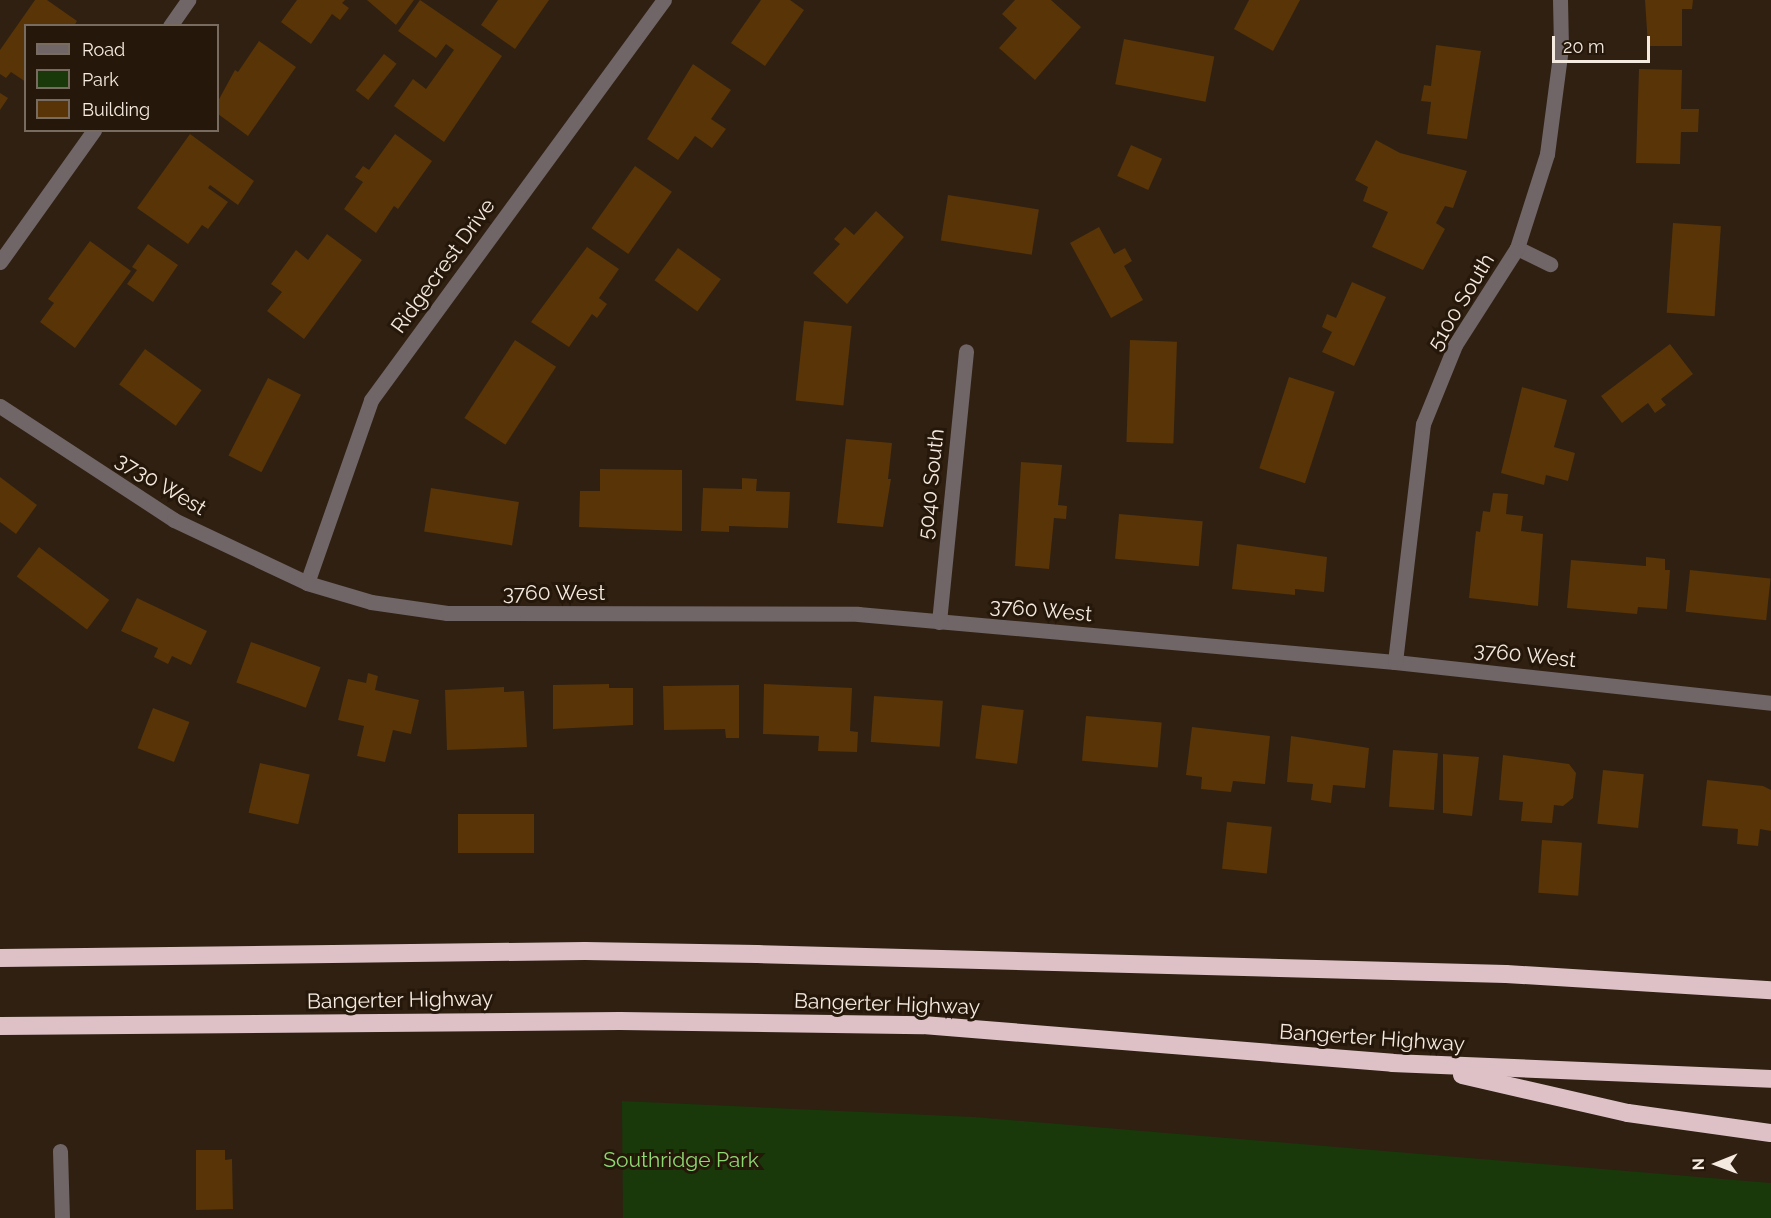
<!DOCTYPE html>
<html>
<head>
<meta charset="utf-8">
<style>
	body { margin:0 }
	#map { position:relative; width:1771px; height:1218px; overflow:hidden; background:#2f2012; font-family:Raleway,sans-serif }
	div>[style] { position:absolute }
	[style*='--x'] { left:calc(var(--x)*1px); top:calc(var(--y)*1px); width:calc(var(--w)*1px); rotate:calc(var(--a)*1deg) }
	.green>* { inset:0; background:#19390a }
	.building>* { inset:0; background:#583407; transform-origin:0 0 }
	.minor>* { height:15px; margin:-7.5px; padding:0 7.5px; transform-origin:7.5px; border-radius:7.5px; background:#706567 }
	.motorway>* { height:18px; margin:-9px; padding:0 9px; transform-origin:9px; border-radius:9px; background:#ddc1c7 }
	span { translate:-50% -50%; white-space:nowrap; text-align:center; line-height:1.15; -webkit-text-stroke:6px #251709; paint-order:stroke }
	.street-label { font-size:21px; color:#f4eae0 }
	.park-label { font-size:21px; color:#8dd971 }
	.legend { position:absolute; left:24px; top:24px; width:195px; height:108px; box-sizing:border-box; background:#251709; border:2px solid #786b5f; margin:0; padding:8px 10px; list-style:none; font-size:18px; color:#f4eae0 }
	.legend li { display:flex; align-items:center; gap:12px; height:30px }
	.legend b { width:30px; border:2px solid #786b5f }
	.north { position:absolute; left:1687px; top:1134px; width:60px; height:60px; -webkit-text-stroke:4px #251709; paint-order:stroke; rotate:269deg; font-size:16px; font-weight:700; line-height:24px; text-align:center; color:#f4eae0 }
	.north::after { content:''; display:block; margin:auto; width:21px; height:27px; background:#f4eae0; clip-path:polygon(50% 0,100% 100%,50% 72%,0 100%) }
	.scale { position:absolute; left:1552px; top:36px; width:98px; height:27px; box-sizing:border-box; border:3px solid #f4eae0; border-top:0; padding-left:8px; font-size:18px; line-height:21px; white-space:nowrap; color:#f4eae0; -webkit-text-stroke:4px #251709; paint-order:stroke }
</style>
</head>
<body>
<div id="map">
	<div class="green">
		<i style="clip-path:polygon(622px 1101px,973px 1117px,1771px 1183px,1771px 1218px,623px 1218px)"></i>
	</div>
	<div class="building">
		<i style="clip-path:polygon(35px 0,47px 0,77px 21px,74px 26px,26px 26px,26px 82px,11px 72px,6px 78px,0 74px,0 50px)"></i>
		<i style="clip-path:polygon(297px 0,345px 0,342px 3px,349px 8px,340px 20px,332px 14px,311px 44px,281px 22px)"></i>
		<i style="clip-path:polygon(367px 0,414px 0,396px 25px)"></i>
		<i style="clip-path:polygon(420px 0,502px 56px,444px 142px,394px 106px,413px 79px,426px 89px,454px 50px,446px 44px,436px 58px,398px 31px)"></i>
		<i style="clip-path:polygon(498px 0,549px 0,515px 49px,481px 25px)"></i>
		<i style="clip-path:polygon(761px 0,790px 0,804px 10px,765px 66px,731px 43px)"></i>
		<i style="clip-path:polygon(1015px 0,1051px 0,1081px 27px,1035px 80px,999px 48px,1017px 28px,1002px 14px)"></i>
		<i style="clip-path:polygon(1249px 0,1300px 0,1273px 51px,1234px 29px)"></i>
		<i style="clip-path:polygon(1645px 0,1693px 0,1692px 9px,1682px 9px,1682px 46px,1648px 46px)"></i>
		<i style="left:1124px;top:39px;width:92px;height:46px;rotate:11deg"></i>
		<i style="clip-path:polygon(259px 41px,296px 67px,248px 136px,218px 114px,218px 101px,235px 70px,238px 72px)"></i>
		<i style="clip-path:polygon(1436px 45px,1481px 51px,1467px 139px,1427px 134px,1431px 102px,1421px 101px,1424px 85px,1431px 86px)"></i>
		<i style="left:384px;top:54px;width:16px;height:46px;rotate:38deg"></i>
		<i style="clip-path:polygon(693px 64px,731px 90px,711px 119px,726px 129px,712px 148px,695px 136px,678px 160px,647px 139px)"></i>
		<i style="clip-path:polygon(1639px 69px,1682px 70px,1681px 109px,1699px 109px,1698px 132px,1681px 132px,1680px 164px,1636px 163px)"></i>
		<i style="clip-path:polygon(0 93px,8px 98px,0 110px)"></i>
		<i style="clip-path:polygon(190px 134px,254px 181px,238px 205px,210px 185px,208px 188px,228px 202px,208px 229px,202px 225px,188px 244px,137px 208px)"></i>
		<i style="clip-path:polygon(395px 134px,432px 161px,398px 209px,394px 206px,376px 233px,344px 209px,363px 182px,355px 177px,363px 166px,369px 170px)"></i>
		<i style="clip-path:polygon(1376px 140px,1400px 153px,1467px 171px,1453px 208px,1445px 206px,1436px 223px,1445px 229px,1423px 270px,1372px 247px,1388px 212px,1363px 201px,1368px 187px,1355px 180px)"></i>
		<i style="left:1131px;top:145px;width:34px;height:34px;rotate:24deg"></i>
		<i style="left:635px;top:166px;width:45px;height:76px;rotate:35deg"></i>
		<i style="left:948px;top:195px;width:92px;height:46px;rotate:9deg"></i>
		<i style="clip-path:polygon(876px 211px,904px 237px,847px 304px,813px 273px,840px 244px,834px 239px,845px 227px,854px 235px)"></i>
		<i style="left:1673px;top:223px;width:48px;height:90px;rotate:4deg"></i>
		<i style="clip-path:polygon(1099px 227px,1114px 254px,1125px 248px,1132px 261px,1124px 266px,1143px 300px,1111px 318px,1070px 243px)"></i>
		<i style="clip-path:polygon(327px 234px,362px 260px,304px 339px,267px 311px,282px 292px,271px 284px,296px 250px,308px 260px)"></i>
		<i style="clip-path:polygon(90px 241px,131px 271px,75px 348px,40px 322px,54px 303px,48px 299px)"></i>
		<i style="clip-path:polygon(148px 244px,178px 265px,153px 302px,127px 284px,137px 270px,132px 267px)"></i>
		<i style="clip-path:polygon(587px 247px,619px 269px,599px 298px,607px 304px,597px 318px,592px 314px,569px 347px,531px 322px)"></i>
		<i style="left:678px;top:248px;width:53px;height:40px;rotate:36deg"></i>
		<i style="clip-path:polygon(1352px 282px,1386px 297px,1354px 366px,1322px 352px,1332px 332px,1322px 327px,1327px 314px,1336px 318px)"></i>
		<i style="left:804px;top:321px;width:48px;height:80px;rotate:6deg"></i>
		<i style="left:515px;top:340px;width:49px;height:93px;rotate:33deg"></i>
		<i style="left:1130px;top:340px;width:47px;height:102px;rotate:2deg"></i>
		<i style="clip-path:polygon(1670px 344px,1693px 374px,1661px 399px,1666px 405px,1655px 413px,1648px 403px,1622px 423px,1601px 396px)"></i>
		<i style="left:145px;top:349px;width:70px;height:44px;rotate:36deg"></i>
		<i style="left:1289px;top:377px;width:48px;height:96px;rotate:18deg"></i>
		<i style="left:268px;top:378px;width:37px;height:87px;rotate:27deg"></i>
		<i style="clip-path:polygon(1522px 387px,1567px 400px,1554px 447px,1575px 453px,1568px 481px,1546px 475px,1544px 485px,1501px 473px)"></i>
		<i style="clip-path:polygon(846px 439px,892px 443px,888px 479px,891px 479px,883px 527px,837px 523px)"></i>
		<i style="clip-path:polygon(1021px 462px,1062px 465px,1058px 505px,1067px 506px,1066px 519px,1054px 518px,1049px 569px,1015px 566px)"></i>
		<i style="clip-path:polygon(600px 469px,682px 470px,682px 531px,579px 527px,580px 491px,600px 491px)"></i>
		<i style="clip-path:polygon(0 477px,37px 505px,16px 534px,0 522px)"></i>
		<i style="clip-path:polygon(742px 478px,757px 479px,756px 491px,790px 492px,788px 528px,729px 526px,729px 532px,701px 531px,703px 488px,742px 489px)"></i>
		<i style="left:431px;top:488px;width:89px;height:44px;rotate:9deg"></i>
		<i style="clip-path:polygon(1493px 493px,1508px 494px,1506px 514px,1523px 516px,1521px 531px,1543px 534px,1538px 606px,1469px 598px,1476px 531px,1480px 532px,1483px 511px,1490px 512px)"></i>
		<i style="left:1119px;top:514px;width:84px;height:45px;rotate:5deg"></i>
		<i style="clip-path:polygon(1237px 544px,1327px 557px,1324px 592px,1295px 589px,1295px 595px,1232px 589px)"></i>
		<i style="left:39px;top:547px;width:88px;height:37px;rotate:37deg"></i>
		<i style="clip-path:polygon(1646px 557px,1665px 559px,1665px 570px,1670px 570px,1667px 609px,1638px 607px,1637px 614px,1567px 608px,1571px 560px,1646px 566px)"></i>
		<i style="left:1690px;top:570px;width:81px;height:42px;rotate:6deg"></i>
		<i style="clip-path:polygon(137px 598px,207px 631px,191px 665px,172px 656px,168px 664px,154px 657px,158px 648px,121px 631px)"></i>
		<i style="left:251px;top:642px;width:74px;height:43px;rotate:20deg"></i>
		<i style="clip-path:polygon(368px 673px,378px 676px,375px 690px,419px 700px,411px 734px,393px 730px,385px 762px,357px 756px,364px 726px,338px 720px,348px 679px,366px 683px)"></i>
		<i style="clip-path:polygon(609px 684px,609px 688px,633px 688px,633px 725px,553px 729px,553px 685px)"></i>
		<i style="clip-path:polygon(764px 684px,852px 688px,850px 731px,858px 732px,857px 752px,818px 751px,819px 736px,763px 734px)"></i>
		<i style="clip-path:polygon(739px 685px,739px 738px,726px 738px,725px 729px,664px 730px,663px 686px)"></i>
		<i style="clip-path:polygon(504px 687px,504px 692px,524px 691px,527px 747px,447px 750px,445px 690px)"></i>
		<i style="left:874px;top:696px;width:69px;height:46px;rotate:4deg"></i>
		<i style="left:982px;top:705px;width:42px;height:54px;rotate:7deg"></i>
		<i style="left:153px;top:708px;width:39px;height:43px;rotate:21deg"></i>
		<i style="left:1086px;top:716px;width:76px;height:45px;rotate:5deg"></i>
		<i style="clip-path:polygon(1192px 727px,1270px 736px,1265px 784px,1233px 781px,1231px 792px,1201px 789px,1202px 777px,1186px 775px)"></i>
		<i style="clip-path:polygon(1291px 736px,1369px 748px,1365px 788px,1333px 785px,1331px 803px,1311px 800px,1313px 784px,1287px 782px)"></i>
		<i style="left:1393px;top:750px;width:45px;height:57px;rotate:4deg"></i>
		<i style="clip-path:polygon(1443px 754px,1479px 757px,1472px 816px,1443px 813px)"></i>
		<i style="clip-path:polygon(1503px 755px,1569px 764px,1576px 773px,1573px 798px,1563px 806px,1554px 805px,1552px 823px,1521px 821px,1523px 802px,1499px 800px)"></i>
		<i style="left:260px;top:763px;width:51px;height:51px;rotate:13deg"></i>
		<i style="left:1603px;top:770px;width:41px;height:54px;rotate:6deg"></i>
		<i style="clip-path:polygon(1707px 780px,1763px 786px,1771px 790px,1771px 831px,1760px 829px,1758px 846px,1737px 844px,1738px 829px,1702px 826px)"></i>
		<i style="left:458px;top:814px;width:76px;height:39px"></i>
		<i style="left:1227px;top:822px;width:45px;height:47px;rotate:6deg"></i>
		<i style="left:1542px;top:840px;width:40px;height:53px;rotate:4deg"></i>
		<i style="clip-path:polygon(196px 1150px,225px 1150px,225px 1160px,232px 1159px,233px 1209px,196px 1210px)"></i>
	</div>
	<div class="minor">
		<i style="--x:170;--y:26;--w:32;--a:-55"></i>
		<i style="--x:1517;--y:248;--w:37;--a:26"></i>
		<i style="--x:0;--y:262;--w:162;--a:-54.5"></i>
		<i style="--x:0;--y:406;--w:208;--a:33.2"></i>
		<i style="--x:174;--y:520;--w:147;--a:25.3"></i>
		<i style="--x:307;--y:583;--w:67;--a:16.5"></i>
		<i style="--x:371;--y:602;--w:77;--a:8.2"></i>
		<i style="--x:447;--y:613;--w:411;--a:0.1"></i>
		<i style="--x:858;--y:614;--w:539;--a:5.11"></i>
		<i style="--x:1395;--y:662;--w:378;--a:6.2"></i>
		<i style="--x:307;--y:583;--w:194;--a:-70.7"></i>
		<i style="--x:371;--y:400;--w:496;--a:-53.8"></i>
		<i style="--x:939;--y:622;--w:272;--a:-84.3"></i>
		<i style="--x:1395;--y:662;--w:240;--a:-83.3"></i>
		<i style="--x:1423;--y:424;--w:85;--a:-67.9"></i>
		<i style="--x:1455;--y:345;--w:115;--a:-57.4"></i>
		<i style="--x:1517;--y:248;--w:99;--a:-72.3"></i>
		<i style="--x:1547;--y:154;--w:108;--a:-82.5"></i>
		<i style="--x:1561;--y:47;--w:47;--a:-91.2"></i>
		<i style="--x:60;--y:1151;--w:67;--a:88.3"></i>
	</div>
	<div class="motorway">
		<i style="--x:0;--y:958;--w:585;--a:-0.69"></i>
		<i style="--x:585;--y:951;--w:172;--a:1"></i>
		<i style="--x:757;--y:954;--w:749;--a:1.53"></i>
		<i style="--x:1506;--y:974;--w:265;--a:3.5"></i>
		<i style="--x:0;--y:1026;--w:620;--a:-0.46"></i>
		<i style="--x:620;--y:1021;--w:303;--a:0.8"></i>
		<i style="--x:923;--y:1025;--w:471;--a:4.6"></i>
		<i style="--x:1392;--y:1063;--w:379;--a:2.4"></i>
		<i style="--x:1462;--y:1075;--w:170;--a:12.9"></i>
		<i style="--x:1628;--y:1113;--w:144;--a:8"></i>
	</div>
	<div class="street-label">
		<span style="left:443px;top:266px;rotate:-54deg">Ridgecrest Drive</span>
		<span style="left:1461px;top:302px;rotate:-59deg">5100 South</span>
		<span style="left:161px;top:484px;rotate:31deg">3730 West</span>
		<span style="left:931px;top:484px;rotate:-84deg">5040 South</span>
		<span style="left:554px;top:593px">3760 West</span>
		<span style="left:1041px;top:610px;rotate:5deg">3760 West</span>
		<span style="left:1525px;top:655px;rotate:6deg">3760 West</span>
		<span style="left:400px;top:1000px;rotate:-1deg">Bangerter Highway</span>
		<span style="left:887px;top:1004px;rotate:2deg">Bangerter Highway</span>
		<span style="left:1372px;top:1038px;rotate:4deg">Bangerter Highway</span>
	</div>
	<div class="park-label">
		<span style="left:681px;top:1160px">Southridge Park</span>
	</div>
	<ul class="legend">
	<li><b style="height:8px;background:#706567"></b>Road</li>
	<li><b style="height:16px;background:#19390a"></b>Park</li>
	<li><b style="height:16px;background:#583407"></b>Building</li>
	</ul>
	<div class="north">N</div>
	<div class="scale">20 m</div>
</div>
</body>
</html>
